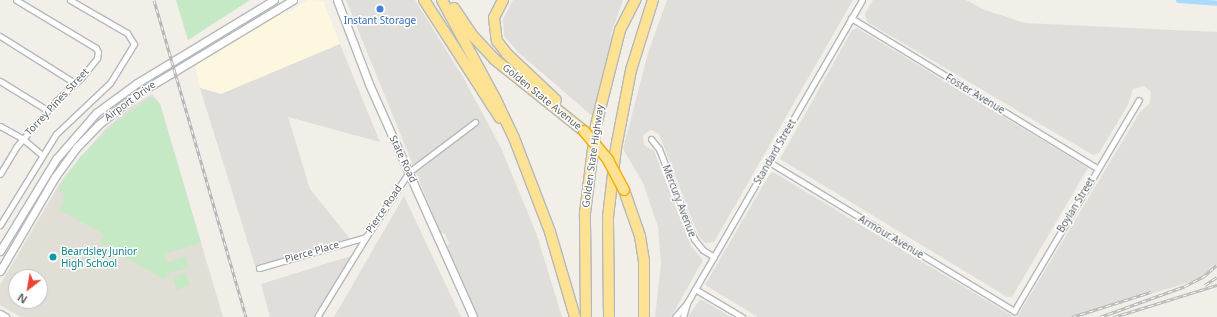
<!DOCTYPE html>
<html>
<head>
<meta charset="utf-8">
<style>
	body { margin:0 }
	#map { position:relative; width:1217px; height:317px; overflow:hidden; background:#f1efe8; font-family:"Noto Sans",sans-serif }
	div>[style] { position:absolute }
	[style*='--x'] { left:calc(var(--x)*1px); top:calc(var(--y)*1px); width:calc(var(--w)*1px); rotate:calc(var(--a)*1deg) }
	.commercial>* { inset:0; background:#fef7e0 }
	.industrial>* { inset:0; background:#e0deda }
	.education>* { inset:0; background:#e1ded6 }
	.green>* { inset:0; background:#c5e8c5; transform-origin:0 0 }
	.canal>* { height:5px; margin:-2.5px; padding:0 2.5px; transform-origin:2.5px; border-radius:2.5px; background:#aadaff }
	.roads { filter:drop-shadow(1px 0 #b5b8bc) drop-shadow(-1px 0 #b5b8bc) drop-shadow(0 1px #b5b8bc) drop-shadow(0 -1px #b5b8bc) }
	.minor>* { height:5px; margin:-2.5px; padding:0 2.5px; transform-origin:2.5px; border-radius:2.5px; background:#fff }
	.tertiary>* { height:7px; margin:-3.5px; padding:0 3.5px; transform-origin:3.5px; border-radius:3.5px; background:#fff }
	.secondary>* { height:7px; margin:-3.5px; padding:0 3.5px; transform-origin:3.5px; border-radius:3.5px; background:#fff }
	.motorway>* { height:10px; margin:-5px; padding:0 5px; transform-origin:5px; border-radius:5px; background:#fde293 }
	.rail>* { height:3px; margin-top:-1.5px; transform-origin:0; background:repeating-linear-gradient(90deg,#fff 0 4.5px,#b6b7b8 0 9px); box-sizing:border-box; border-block:1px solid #b6b7b8 }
	.bridges { filter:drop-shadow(1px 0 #f9ab00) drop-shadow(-1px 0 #f9ab00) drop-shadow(0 1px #f9ab00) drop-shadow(0 -1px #f9ab00) }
	.motorway-bridge>* { height:10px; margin:-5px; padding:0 5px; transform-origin:5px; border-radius:5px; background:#fde293 }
	.dots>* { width:11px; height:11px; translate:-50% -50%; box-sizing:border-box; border:2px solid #fff; border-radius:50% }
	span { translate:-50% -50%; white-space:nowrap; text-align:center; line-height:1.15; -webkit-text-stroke:3px #fff; paint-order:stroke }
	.shop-label { font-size:10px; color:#366cbe }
	.street-label { font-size:10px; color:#5f6368 }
	.culture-label { font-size:10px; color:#0d838f }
	.left { translate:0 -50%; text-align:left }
	.north { position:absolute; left:8px; top:269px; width:40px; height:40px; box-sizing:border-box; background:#fff; border:1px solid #bfc1c3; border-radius:50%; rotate:211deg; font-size:11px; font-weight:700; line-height:16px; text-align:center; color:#5f6368 }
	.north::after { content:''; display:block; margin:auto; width:14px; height:18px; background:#ea4335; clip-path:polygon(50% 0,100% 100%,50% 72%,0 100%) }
</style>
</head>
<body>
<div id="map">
	<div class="commercial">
		<i style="clip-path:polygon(309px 0,323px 1px,340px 44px,221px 94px,200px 88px,195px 65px,285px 10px,287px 13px)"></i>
	</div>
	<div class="industrial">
		<i style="clip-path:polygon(346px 0,415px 0,463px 77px,501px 148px,537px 235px,562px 317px,478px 317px,447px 247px,449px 243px,445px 234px,440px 232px)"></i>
		<i style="clip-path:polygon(513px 0,623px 0,611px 34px,613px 41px,592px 116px,518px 52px,504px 36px,503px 19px)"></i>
		<i style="clip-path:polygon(667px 0,853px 0,714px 242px,705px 243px,699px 237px,659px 134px,651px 130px,643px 135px,644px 145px,654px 151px,691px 246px,703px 260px,671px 317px,655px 317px,661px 263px,658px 227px,643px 183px,623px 149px,648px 53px)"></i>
		<i style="clip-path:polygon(873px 0,966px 0,985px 10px,1025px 23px,1217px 32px,1217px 266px,1203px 278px,1075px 317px,1017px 317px,1140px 112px,1150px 103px,1151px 92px,1144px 86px,1133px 89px,1128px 105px,1099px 153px,1093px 155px,867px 22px,865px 14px)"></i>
		<i style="clip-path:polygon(857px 28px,1088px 168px,1012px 297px,1007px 297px,780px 159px,852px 30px)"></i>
		<i style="clip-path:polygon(340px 44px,380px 142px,288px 117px,310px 189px,351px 240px,256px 269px,200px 88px,221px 94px)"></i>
		<i style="clip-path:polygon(773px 172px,1014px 317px,758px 317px,705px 285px,769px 175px)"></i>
		<i style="clip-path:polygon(404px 196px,461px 317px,334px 317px)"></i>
		<i style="clip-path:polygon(354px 255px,321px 312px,317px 310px,313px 317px,270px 317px,261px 284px)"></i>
		<i style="clip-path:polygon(700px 300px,704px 301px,731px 317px,687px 317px)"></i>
	</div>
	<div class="education">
		<i style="clip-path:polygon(evenodd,152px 94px,160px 104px,223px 317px,21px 317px,0 305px,0 285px,63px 178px,105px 129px,132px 106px,152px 94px,16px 277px,40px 277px,40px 301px,16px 301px,16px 277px)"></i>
	</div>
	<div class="green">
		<i style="clip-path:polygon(176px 0,250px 0,188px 40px)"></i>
		<i style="clip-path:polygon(151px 97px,160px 104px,201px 243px,164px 254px,170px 275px,163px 279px,100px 242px,104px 234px,59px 210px,65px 199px,62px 197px,64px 193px,58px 189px,80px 157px,115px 123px)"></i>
		<i style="left:186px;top:257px;width:11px;height:20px;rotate:75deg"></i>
		<i style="left:186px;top:273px;width:13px;height:14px;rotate:72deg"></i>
	</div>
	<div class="canal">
		<i style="--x:1178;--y:0;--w:39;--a:4"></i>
	</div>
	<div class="roads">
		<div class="minor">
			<i style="--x:851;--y:18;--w:289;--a:31.4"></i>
			<i style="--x:0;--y:36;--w:89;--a:32.1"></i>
			<i style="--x:0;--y:81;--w:55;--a:31.7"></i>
			<i style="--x:0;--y:126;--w:26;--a:29"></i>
			<i style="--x:23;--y:139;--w:25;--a:40"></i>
			<i style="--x:651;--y:139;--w:13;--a:51"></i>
			<i style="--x:659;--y:149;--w:97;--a:68.7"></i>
			<i style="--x:694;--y:239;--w:14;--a:51"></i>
			<i style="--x:703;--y:250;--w:13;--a:32"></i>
			<i style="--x:769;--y:162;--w:287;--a:31.3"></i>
			<i style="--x:1014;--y:311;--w:245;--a:-59.4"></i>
			<i style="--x:0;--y:174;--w:31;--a:-59"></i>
			<i style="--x:16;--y:147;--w:61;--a:-49"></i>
			<i style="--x:56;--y:101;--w:34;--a:-43"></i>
			<i style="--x:81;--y:78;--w:26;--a:-51"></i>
			<i style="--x:97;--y:58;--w:6;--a:-81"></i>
			<i style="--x:98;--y:52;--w:4;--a:-117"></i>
			<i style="--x:96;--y:48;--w:93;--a:-149"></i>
			<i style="--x:0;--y:225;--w:107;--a:-58.4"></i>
			<i style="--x:56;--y:134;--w:74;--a:-43.4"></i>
			<i style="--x:110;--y:83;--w:46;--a:-58.4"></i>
			<i style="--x:134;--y:44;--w:13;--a:-122"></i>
			<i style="--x:127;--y:33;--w:66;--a:-149.9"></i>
			<i style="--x:259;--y:268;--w:111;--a:-16.2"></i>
			<i style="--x:695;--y:289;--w:55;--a:30.8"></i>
			<i style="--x:687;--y:303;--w:350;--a:-60"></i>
			<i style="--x:317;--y:317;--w:94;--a:-58.5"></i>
			<i style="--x:366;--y:237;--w:78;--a:-56.5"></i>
			<i style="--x:409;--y:172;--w:83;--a:-37.1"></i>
			<i style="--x:675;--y:317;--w:18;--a:-49"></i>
			<i style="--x:687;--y:303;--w:15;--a:106"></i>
		</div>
		<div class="tertiary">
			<i style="--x:337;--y:0;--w:90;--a:69.1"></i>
			<i style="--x:369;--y:84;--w:255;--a:65.9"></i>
		</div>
		<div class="secondary">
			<i style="--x:0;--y:251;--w:108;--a:-58.7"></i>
			<i style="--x:56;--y:159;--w:61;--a:-49"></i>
			<i style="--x:96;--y:113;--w:51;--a:-36.2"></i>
			<i style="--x:137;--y:83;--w:160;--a:-31.2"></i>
			<i style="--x:0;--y:271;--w:109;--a:-59.7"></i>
			<i style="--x:55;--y:177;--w:36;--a:-54"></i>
			<i style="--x:76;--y:148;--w:32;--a:-46"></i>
			<i style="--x:98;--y:125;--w:50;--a:-38.5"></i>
			<i style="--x:137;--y:94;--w:182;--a:-31.1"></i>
			<i style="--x:0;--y:314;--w:6;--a:31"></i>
		</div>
		<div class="motorway">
			<i style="--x:424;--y:0;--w:140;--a:57.2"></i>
			<i style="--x:442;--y:0;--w:111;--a:61.6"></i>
			<i style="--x:495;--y:98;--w:44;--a:64.6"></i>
			<i style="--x:514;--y:138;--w:101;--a:69"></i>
			<i style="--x:550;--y:232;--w:89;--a:73.6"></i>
			<i style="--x:503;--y:0;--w:20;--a:117"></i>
			<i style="--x:494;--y:18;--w:23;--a:83"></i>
			<i style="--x:497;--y:41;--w:16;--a:52"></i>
			<i style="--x:507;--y:54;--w:67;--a:43.2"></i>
			<i style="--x:454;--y:8;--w:32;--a:56"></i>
			<i style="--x:472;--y:35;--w:33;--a:47"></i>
			<i style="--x:494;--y:59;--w:115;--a:38.7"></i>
			<i style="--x:624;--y:190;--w:49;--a:70.8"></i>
			<i style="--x:640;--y:236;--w:25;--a:81"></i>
			<i style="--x:644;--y:261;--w:56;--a:90"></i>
			<i style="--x:586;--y:317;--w:104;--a:-90.6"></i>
			<i style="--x:585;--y:213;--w:89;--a:-82.9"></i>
			<i style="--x:596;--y:125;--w:98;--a:-75.8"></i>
			<i style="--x:620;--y:30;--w:34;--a:-63"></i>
			<i style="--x:609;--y:317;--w:100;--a:-90.6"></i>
			<i style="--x:608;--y:217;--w:69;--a:-83.4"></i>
			<i style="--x:616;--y:148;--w:79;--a:-79.1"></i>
			<i style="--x:631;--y:70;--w:73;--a:-72.6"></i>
		</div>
	</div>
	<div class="rail">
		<i style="--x:154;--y:0;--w:330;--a:73.8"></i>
		<i style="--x:1205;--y:285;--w:14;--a:-34"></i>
		<i style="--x:1072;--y:317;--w:83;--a:-17.6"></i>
		<i style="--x:1100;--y:317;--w:90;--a:-20"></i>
		<i style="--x:1185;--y:286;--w:20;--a:-27"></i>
		<i style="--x:1203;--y:277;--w:18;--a:-41"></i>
		<i style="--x:1114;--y:317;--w:108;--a:-17.3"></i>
	</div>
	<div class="bridges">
		<div class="motorway-bridge">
			<i style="--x:584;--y:131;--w:38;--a:50"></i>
			<i style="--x:608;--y:160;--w:34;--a:62"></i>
		</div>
	</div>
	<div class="dots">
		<i style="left:380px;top:9px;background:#3f7fe0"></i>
		<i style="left:53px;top:257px;background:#0f9aa8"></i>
	</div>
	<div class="shop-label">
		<span style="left:380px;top:21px">Instant Storage</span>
	</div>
	<div class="street-label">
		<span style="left:975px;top:94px;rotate:31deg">Foster Avenue</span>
		<span style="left:542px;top:97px;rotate:39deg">Golden State Avenue</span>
		<span style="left:130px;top:101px;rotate:-36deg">Airport Drive</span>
		<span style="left:57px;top:102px;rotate:-47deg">Torrey Pines Street</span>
		<span style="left:775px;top:152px;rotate:-60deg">Standard Street</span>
		<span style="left:593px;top:156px;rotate:-82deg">Golden State Highway</span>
		<span style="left:403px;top:159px;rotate:65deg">State Road</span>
		<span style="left:679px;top:201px;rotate:69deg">Mercury Avenue</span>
		<span style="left:1076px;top:205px;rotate:-59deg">Boylan Street</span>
		<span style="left:384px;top:209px;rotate:-56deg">Pierce Road</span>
		<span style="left:891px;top:237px;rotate:31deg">Armour Avenue</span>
		<span style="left:312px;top:252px;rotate:-16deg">Pierce Place</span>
	</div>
	<div class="culture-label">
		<span class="left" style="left:61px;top:257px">Beardsley Junior<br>High School</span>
	</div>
	<div class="north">N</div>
</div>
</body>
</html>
